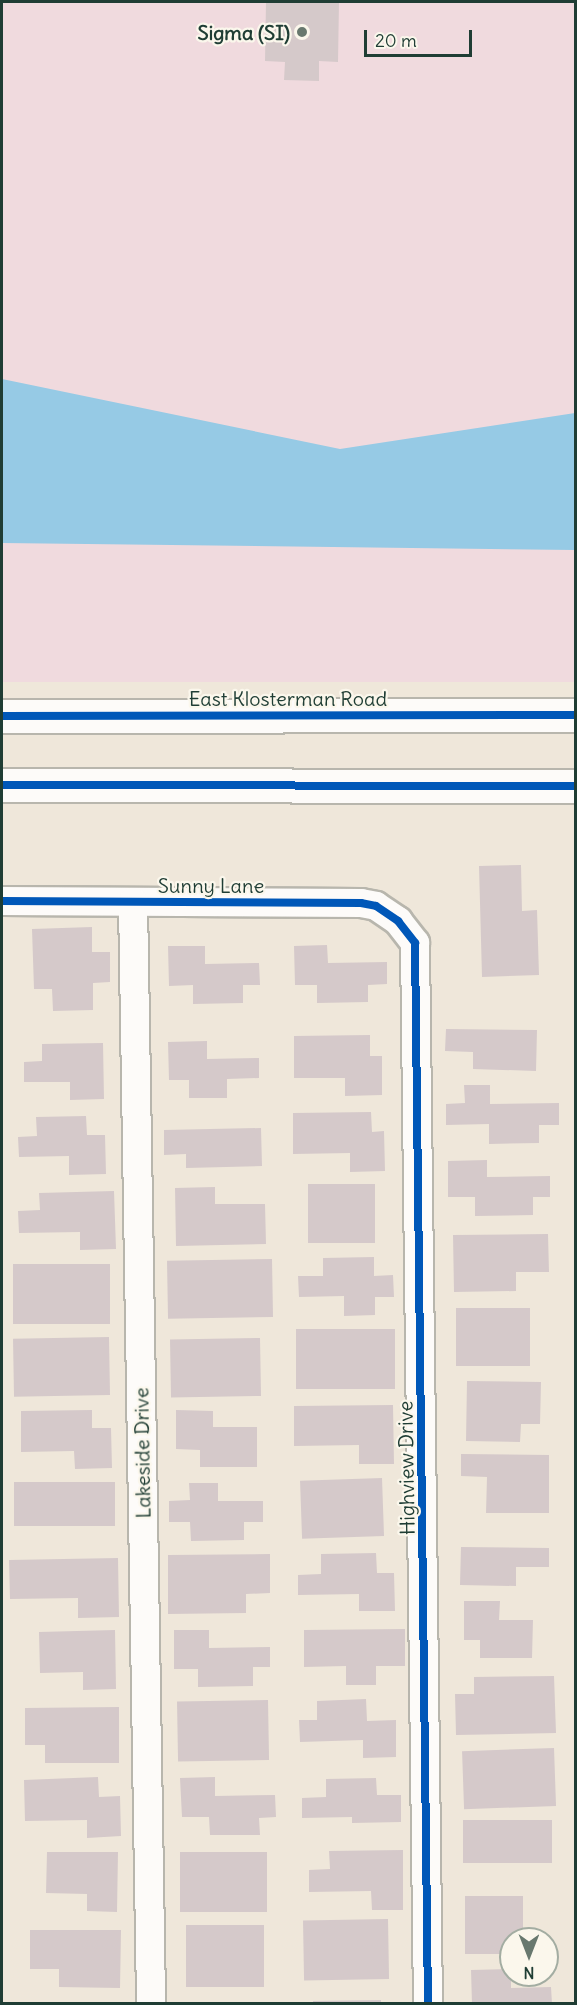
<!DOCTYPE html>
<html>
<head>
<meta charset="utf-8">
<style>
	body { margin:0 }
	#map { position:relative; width:577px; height:2005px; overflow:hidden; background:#efe7da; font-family:Delius,sans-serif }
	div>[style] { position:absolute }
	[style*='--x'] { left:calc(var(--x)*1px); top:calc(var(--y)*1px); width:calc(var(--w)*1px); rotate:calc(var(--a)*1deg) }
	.built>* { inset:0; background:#f0dade; transform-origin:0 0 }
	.water>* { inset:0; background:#96cae5 }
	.building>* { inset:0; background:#d5c9ca; transform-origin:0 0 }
	.roads { filter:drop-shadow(2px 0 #b8b6ad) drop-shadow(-2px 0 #b8b6ad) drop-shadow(0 2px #b8b6ad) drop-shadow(0 -2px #b8b6ad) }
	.minor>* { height:28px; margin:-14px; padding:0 14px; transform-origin:14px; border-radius:14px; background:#fdfbf9 }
	.secondary>* { height:33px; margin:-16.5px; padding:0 16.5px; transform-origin:16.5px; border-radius:16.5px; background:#fdfbf9 }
	.cycleway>* { height:8px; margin:-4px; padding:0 4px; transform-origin:4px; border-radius:4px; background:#0057b8 }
	.dots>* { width:16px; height:16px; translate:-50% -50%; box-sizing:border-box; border:3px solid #fbf7ec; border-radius:50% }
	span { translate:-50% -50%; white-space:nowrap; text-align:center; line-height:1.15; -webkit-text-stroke:4.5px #fbf7ec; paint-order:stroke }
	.poi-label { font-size:20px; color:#1f3d34; font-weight:700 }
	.right { translate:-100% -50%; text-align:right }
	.street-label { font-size:20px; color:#1f3d34 }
	.frame { position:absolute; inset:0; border:3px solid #1f3d34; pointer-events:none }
	.north { position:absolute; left:499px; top:1927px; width:60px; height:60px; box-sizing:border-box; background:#fbf7ec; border:2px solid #a3ada2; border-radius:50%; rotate:180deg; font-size:16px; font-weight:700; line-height:24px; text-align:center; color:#1f3d34 }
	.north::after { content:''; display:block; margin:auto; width:21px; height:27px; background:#68786e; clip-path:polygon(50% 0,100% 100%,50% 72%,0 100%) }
	.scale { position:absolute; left:364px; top:30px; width:108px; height:27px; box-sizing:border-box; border:3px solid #1f3d34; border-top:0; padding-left:8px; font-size:18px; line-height:21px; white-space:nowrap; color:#1f3d34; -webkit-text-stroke:4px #fbf7ec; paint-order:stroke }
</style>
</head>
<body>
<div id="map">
	<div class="built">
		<i style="left:2px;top:2px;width:573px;height:680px"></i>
	</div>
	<div class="water">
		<i style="clip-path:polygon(2px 379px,340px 449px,575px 413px,575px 550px,2px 543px)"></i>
	</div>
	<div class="building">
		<i style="clip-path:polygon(266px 2px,339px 2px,338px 62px,319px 61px,319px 81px,284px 80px,285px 62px,265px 61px)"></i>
		<i style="clip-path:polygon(521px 865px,522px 911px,537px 910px,539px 975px,482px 977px,479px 866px)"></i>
		<i style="clip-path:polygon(92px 927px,92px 952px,110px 952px,110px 982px,93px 983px,93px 1010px,53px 1011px,52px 989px,34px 989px,32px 929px)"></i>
		<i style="clip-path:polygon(327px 945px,328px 963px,387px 962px,387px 984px,368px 985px,368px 1002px,317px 1003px,317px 985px,295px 985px,294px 946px)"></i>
		<i style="clip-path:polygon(168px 946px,205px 946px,205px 964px,259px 963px,260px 985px,243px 985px,243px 1003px,193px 1004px,193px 985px,169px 986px)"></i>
		<i style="clip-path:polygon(446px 1029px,537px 1030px,536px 1071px,473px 1069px,473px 1052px,445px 1051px)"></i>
		<i style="clip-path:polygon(370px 1035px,370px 1056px,382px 1056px,382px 1095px,345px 1096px,345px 1078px,294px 1078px,294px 1036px)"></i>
		<i style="clip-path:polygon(207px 1041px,207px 1059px,259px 1058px,259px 1078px,227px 1079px,227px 1098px,189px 1098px,189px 1080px,169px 1080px,168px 1042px)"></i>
		<i style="clip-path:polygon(103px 1043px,104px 1099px,70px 1100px,70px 1082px,24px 1082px,24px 1062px,42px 1061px,42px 1044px)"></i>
		<i style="clip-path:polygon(464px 1085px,490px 1085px,490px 1104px,559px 1103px,559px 1125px,539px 1125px,539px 1143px,489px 1144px,489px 1124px,446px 1125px,446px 1104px,465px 1103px)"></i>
		<i style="clip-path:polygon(371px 1112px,372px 1132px,384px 1131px,385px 1171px,350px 1172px,350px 1153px,293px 1154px,293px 1113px)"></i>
		<i style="clip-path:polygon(86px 1116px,87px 1135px,105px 1135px,106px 1174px,69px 1175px,69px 1156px,19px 1157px,18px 1137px,37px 1136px,36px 1117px)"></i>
		<i style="clip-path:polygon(261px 1128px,262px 1166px,186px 1168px,186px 1154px,164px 1155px,164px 1130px)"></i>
		<i style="clip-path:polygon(487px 1160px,487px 1177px,550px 1176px,550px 1197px,533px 1197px,533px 1215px,475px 1216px,475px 1197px,448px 1197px,448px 1161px)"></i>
		<i style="left:308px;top:1184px;width:67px;height:59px"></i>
		<i style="clip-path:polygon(215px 1187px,215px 1204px,265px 1204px,266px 1244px,176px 1246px,175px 1188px)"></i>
		<i style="clip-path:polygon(114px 1191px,116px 1249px,80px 1250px,80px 1232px,19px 1233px,18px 1211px,40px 1210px,39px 1193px)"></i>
		<i style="clip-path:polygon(548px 1234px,549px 1272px,516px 1272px,516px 1291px,454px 1292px,453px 1235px)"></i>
		<i style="clip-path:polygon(374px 1257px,374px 1276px,393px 1275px,394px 1297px,375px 1297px,375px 1315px,344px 1316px,344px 1296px,299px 1297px,298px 1276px,323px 1276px,323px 1258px)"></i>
		<i style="left:272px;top:1259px;width:58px;height:105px;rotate:89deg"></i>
		<i style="left:110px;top:1264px;width:60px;height:97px;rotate:90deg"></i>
		<i style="left:530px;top:1308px;width:58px;height:74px;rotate:90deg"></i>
		<i style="left:296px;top:1329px;width:99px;height:60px"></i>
		<i style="left:109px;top:1337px;width:58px;height:96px;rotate:89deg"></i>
		<i style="left:260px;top:1338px;width:58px;height:90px;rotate:89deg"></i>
		<i style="clip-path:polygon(467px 1381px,541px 1382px,540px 1424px,521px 1424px,520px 1442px,466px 1441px)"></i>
		<i style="clip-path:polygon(393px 1405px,394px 1464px,359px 1464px,359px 1445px,294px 1446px,294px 1406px)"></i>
		<i style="clip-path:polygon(92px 1410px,92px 1428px,111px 1428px,112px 1468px,75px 1469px,74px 1451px,21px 1452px,21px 1411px)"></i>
		<i style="clip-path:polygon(176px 1410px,213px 1411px,213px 1427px,257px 1427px,257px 1467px,200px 1467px,200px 1450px,176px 1449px)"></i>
		<i style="clip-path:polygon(461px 1454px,549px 1455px,549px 1513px,486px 1513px,487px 1477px,461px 1476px)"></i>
		<i style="left:382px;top:1478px;width:58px;height:82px;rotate:88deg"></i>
		<i style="left:115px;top:1482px;width:44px;height:101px;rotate:90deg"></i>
		<i style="clip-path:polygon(189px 1483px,218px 1483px,218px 1501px,263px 1501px,263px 1522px,244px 1522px,244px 1540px,191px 1541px,190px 1522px,169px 1522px,169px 1501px,190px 1500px)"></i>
		<i style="clip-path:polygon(461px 1547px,549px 1548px,549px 1567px,516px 1567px,516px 1586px,460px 1585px)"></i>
		<i style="clip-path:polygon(376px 1553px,377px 1573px,394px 1573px,395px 1611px,359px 1611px,359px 1594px,298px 1595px,298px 1575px,321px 1574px,321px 1554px)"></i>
		<i style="clip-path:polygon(270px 1554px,270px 1593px,246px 1594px,246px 1613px,168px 1614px,168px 1555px)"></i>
		<i style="clip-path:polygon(118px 1558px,119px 1617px,78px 1618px,78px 1598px,10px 1599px,9px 1560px)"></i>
		<i style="clip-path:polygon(464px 1601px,500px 1601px,499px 1620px,533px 1620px,532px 1658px,480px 1658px,480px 1640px,464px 1640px)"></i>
		<i style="clip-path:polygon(405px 1629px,405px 1666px,376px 1666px,376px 1685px,346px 1685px,346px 1666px,304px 1667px,304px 1630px)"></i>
		<i style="clip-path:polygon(115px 1630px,116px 1689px,83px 1690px,83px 1672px,40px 1673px,39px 1632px)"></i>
		<i style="clip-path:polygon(174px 1630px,209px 1630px,209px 1648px,270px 1647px,270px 1667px,253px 1667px,253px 1686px,198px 1687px,198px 1669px,174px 1669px)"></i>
		<i style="clip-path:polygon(554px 1676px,556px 1733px,456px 1735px,455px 1694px,474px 1694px,474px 1677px)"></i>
		<i style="clip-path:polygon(366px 1699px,367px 1721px,396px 1720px,396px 1757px,363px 1758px,363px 1740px,300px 1742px,299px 1720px,317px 1720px,317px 1701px)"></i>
		<i style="left:268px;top:1700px;width:60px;height:91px;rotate:89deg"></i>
		<i style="clip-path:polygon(119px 1707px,119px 1763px,45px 1763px,45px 1745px,25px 1745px,25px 1708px)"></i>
		<i style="left:554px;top:1748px;width:58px;height:92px;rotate:88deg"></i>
		<i style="clip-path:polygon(98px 1777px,99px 1797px,120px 1796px,121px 1836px,87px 1838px,87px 1820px,25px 1821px,24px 1780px)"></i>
		<i style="clip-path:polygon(215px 1777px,215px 1796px,275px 1795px,276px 1817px,259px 1818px,260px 1835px,210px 1835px,209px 1817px,182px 1817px,180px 1778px)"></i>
		<i style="clip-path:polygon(376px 1778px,377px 1795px,401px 1795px,401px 1822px,352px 1823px,352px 1817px,302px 1818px,302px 1798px,326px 1797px,326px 1779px)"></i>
		<i style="left:552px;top:1820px;width:43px;height:89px;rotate:90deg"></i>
		<i style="clip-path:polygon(403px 1850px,403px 1910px,372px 1910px,371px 1891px,309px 1892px,309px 1870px,330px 1869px,329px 1851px)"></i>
		<i style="clip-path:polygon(47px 1852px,118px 1852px,117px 1912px,87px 1911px,87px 1894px,46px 1893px)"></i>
		<i style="left:267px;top:1852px;width:60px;height:87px;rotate:90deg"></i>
		<i style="clip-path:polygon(465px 1896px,523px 1896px,523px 1939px,511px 1939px,511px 1954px,465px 1954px)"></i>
		<i style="left:388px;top:1919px;width:60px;height:85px;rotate:89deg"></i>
		<i style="left:264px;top:1925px;width:62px;height:78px;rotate:90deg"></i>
		<i style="clip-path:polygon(30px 1930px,121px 1930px,120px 1988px,59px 1987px,59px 1969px,30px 1969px)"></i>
		<i style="clip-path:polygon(511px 1969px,511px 1988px,551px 1987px,552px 2004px,472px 2004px,471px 1970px)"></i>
		<i style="clip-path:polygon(381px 2000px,381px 2004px,313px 2004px,313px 2001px)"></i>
	</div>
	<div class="roads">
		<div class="minor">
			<i style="--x:2;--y:901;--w:359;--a:0.3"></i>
			<i style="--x:361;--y:903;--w:15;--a:11"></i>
			<i style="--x:376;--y:906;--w:27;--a:34"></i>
			<i style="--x:398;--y:921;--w:28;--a:52"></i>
			<i style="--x:415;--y:943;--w:1061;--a:89.3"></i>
			<i style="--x:133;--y:902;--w:1102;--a:89.06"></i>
		</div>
		<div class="secondary">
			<i style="--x:2;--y:716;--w:574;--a:-0.1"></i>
			<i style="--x:2;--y:785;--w:574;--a:0.1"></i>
		</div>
	</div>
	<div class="cycleway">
		<i style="--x:2;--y:716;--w:574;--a:-0.1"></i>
		<i style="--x:2;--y:785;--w:574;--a:0.1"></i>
		<i style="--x:2;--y:901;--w:359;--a:0.3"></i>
		<i style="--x:361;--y:903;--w:15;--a:11"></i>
		<i style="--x:376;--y:906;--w:27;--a:34"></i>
		<i style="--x:398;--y:921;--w:28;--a:52"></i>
		<i style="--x:415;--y:943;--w:1061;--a:89.3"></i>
	</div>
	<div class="dots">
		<i style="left:302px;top:32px;background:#68786e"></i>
	</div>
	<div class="poi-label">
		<span class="right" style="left:290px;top:32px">Sigma (SI)</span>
	</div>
	<div class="street-label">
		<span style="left:288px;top:698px">East Klosterman Road</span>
		<span style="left:211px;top:885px">Sunny Lane</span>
		<span style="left:142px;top:1453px;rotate:-91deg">Lakeside Drive</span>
		<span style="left:406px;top:1468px;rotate:-91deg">Highview Drive</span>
	</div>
	<div class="frame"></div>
	<div class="north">N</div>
	<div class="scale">20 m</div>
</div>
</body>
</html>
